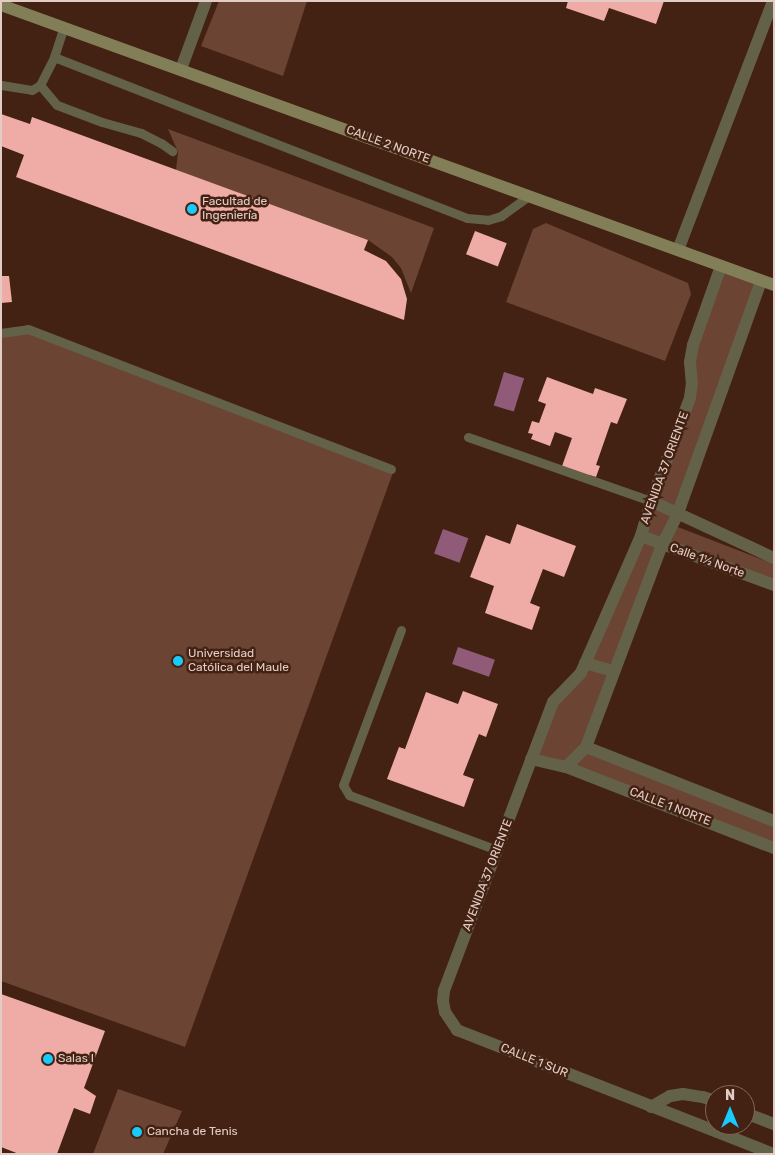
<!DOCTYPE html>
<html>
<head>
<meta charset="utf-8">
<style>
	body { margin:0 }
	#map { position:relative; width:775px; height:1155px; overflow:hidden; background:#432213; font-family:Rubik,sans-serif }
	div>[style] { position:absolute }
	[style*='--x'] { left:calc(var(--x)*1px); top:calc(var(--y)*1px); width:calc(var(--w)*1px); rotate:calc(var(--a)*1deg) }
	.green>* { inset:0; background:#6b4433 }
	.water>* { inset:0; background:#905b79; transform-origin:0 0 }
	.building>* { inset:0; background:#efaba5; transform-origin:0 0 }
	.service>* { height:9px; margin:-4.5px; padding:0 4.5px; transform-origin:4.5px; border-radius:4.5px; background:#636249 }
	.minor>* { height:12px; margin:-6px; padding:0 6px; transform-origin:6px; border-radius:6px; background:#636249 }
	.secondary>* { height:12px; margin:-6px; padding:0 6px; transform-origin:6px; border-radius:6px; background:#827f58 }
	.dots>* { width:14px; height:14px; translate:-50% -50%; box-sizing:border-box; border:2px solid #432213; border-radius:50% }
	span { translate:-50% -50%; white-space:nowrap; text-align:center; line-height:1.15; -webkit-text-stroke:5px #432213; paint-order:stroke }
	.street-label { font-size:12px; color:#e3ccc3 }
	.poi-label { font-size:12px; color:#e3ccc3 }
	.left { translate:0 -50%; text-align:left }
	.frame { position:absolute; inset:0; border:2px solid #e3ccc3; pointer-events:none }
	.north { position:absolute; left:705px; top:1085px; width:50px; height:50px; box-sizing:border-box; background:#432213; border:1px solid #836659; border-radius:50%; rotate:0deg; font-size:14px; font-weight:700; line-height:20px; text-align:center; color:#e3ccc3 }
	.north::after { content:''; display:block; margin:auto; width:18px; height:22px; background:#19cafc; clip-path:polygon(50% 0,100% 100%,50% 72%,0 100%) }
</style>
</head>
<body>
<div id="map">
	<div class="green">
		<i style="clip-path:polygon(219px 1px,307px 1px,283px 76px,201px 46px)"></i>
		<i style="clip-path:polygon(168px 129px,434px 228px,411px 293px,401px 268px,392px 257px,368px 240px,176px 170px,178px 152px)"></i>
		<i style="clip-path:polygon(546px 223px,688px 283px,691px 294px,665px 361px,506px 302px,533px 229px)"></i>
		<i style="clip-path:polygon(721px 266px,761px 281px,670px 524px,774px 564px,774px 585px,662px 545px,586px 747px,774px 821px,774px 848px,531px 759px,553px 702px,577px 679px,690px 398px,690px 362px)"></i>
		<i style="clip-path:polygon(28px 326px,395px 467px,185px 1047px,1px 981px,1px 329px)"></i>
		<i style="clip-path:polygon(118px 1089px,182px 1111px,163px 1154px,93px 1154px)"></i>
	</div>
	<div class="water">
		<i style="left:504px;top:372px;width:21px;height:35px;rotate:17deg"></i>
		<i style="left:443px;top:529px;width:27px;height:26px;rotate:20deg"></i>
		<i style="left:458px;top:647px;width:39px;height:18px;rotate:19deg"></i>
	</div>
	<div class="building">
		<i style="clip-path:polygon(568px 1px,664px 1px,656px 24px,609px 8px,604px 21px,566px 8px)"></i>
		<i style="clip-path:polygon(1px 114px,30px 124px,32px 117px,368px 240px,364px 250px,386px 261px,401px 279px,407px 299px,404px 320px,16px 177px,24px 155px,1px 146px)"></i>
		<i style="left:475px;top:231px;width:34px;height:25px;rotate:21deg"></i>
		<i style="clip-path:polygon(1px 276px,9px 276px,12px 302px,1px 303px)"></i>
		<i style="clip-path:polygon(547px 377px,593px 394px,595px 388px,627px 399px,617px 424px,611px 422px,596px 465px,600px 466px,596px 477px,589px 475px,587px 478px,561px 469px,572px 438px,555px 432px,550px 446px,531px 439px,533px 434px,528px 433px,532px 421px,539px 423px,546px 404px,538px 401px)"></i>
		<i style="clip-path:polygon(517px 524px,576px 546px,564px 577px,543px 569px,530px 603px,540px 607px,532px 630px,485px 613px,494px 586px,470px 577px,486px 535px,510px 544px)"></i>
		<i style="clip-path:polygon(463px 691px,498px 704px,486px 737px,479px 734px,463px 775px,474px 779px,464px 807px,387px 779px,399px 747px,405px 749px,426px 692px,458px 704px)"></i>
		<i style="clip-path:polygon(1px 994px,105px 1031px,84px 1088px,96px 1096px,90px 1114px,74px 1108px,57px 1154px,19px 1154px,1px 1147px)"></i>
	</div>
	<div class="service">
		<i style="--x:54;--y:57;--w:29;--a:-72"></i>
		<i style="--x:1;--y:85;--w:31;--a:9"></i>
		<i style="--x:32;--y:90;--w:9;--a:-32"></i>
		<i style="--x:40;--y:85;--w:31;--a:-63"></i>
		<i style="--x:54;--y:57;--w:443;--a:21.3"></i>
		<i style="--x:467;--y:218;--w:21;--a:5"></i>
		<i style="--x:488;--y:220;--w:14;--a:-17"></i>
		<i style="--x:501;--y:216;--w:34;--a:-36"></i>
		<i style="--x:40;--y:85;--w:26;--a:50"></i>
		<i style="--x:57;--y:105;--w:48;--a:20.7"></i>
		<i style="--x:102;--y:122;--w:41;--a:15.8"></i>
		<i style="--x:141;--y:133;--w:22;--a:27"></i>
		<i style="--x:161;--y:143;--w:14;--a:36"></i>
		<i style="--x:1;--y:333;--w:27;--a:-8"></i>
		<i style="--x:28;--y:329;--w:389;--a:21.1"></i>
		<i style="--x:468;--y:437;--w:194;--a:19.3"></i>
		<i style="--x:401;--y:630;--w:165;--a:110.5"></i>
		<i style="--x:343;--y:785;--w:12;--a:59"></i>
		<i style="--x:349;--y:795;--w:158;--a:20.4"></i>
	</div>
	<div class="minor">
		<i style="--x:181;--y:69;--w:72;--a:-69.8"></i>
		<i style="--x:678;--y:250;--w:267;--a:-69.1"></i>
		<i style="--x:721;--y:266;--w:84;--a:109.5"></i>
		<i style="--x:693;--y:345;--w:17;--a:100"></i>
		<i style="--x:690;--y:362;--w:21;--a:85"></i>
		<i style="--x:692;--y:383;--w:15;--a:98"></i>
		<i style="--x:690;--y:398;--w:110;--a:110.7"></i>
		<i style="--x:651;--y:501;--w:36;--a:106"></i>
		<i style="--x:641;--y:536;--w:150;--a:113.7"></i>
		<i style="--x:581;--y:673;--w:40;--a:134"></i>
		<i style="--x:553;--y:702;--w:309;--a:110.7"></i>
		<i style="--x:444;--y:991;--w:10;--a:96"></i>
		<i style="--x:443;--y:1001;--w:11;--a:80"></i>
		<i style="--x:445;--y:1012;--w:22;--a:56"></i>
		<i style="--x:457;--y:1030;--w:340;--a:21.4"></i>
		<i style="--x:651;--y:501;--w:136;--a:24.9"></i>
		<i style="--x:641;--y:536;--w:142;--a:20.2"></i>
		<i style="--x:585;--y:663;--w:29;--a:16"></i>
		<i style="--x:586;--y:747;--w:202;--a:21.5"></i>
		<i style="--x:531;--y:759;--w:36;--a:13"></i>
		<i style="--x:566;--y:767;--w:223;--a:21.3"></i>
		<i style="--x:566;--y:767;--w:28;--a:-45"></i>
		<i style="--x:586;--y:747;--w:216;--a:-69.4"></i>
		<i style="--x:662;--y:545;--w:36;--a:-63"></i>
		<i style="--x:678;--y:513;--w:246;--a:-70.3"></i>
		<i style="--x:651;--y:1107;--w:22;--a:-30"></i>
		<i style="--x:670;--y:1096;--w:13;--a:-9"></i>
		<i style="--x:683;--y:1094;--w:20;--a:9"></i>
		<i style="--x:703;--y:1097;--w:13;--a:18"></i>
		<i style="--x:745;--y:1113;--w:31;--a:21"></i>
	</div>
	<div class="secondary">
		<i style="--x:1;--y:5;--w:822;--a:19.91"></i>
	</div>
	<div class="dots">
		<i style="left:192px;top:209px;background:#19cafc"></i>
		<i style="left:178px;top:661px;background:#19cafc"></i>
		<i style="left:48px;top:1059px;background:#19cafc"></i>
		<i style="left:137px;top:1132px;background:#19cafc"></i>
	</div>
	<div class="street-label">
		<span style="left:388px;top:145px;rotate:20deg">CALLE 2 NORTE</span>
		<span style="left:665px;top:468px;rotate:-70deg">AVENIDA 37 ORIENTE</span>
		<span style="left:707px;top:561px;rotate:20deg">Calle 1½ Norte</span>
		<span style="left:670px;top:807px;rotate:21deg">CALLE 1 NORTE</span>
		<span style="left:488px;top:875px;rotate:-69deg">AVENIDA 37 ORIENTE</span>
		<span style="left:534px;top:1061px;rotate:22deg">CALLE 1 SUR</span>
	</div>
	<div class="poi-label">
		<span class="left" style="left:202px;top:209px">Facultad de<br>Ingeniería</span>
		<span class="left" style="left:188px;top:661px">Universidad<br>Católica del Maule</span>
		<span class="left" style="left:58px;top:1059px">Salas I</span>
		<span class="left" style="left:147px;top:1132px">Cancha de Tenis</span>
	</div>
	<div class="frame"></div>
	<div class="north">N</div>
</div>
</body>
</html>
